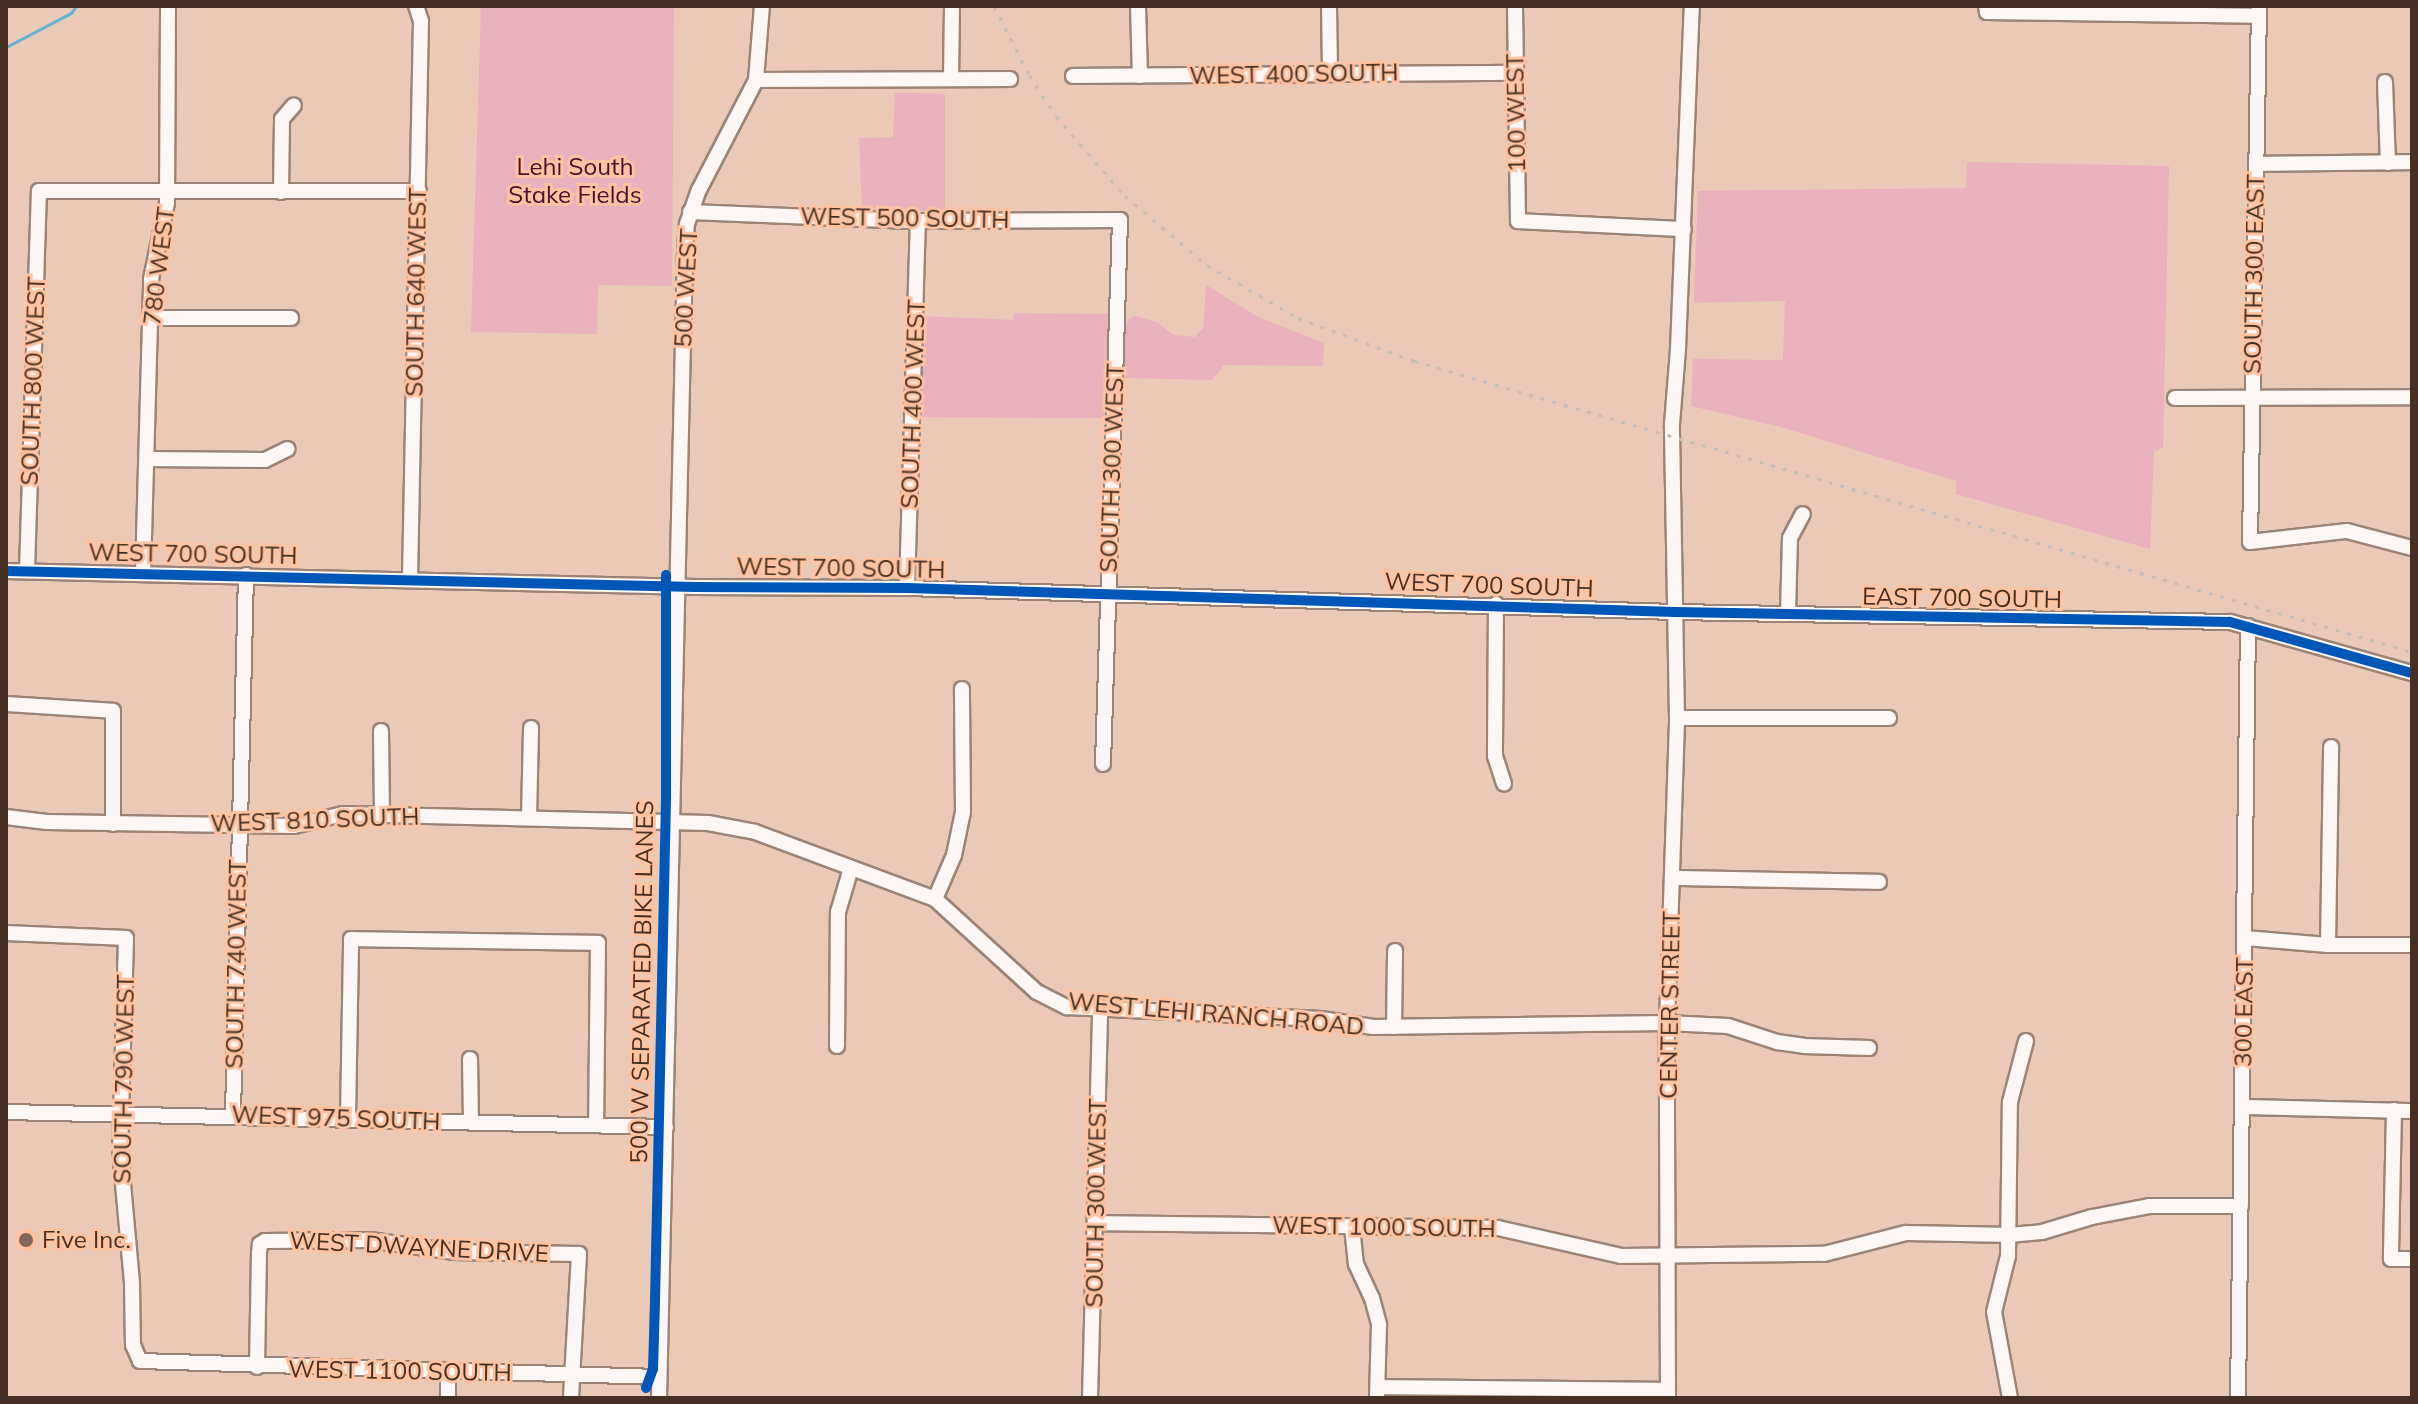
<!DOCTYPE html>
<html>
<head>
<meta charset="utf-8">
<style>
	body { margin:0 }
	#map { position:relative; width:2418px; height:1404px; overflow:hidden; background:#eac9b7; font-family:Mulish,sans-serif }
	div>[style] { position:absolute }
	[style*='--x'] { left:calc(var(--x)*1px); top:calc(var(--y)*1px); width:calc(var(--w)*1px); rotate:calc(var(--a)*1deg) }
	.green>* { inset:0; background:#e8b1bb }
	.stream>* { height:3px; margin:-1.5px; padding:0 1.5px; transform-origin:1.5px; border-radius:1.5px; background:#64b3d0 }
	.roads { filter:drop-shadow(2px 0 #9b8375) drop-shadow(-2px 0 #9b8375) drop-shadow(0 2px #9b8375) drop-shadow(0 -2px #9b8375) }
	.minor>* { height:14px; margin:-7px; padding:0 7px; transform-origin:7px; border-radius:7px; background:#fcf7f4 }
	.rail>* { height:3px; margin-top:-1.5px; transform-origin:0; background:repeating-linear-gradient(90deg,#c7beba 0 4px,transparent 0 12px) }
	.cycleway>* { height:10px; margin:-5px; padding:0 5px; transform-origin:5px; border-radius:5px; background:#0057b8 }
	.dots>* { width:22px; height:22px; translate:-50% -50%; box-sizing:border-box; border:4px solid #ffc3a2; border-radius:50% }
	span { translate:-50% -50%; white-space:nowrap; text-align:center; line-height:1.15; -webkit-text-stroke:6px #ffc3a2; paint-order:stroke }
	.street-label { font-size:24px; color:#473023 }
	.park-label { font-size:24px; color:#490f30 }
	.poi-label { font-size:24px; color:#473023 }
	.left { translate:0 -50%; text-align:left }
	.frame { position:absolute; inset:0; border:8px solid #473023; pointer-events:none }
</style>
</head>
<body>
<div id="map">
	<div class="green">
		<i style="clip-path:polygon(481px 6px,674px 6px,672px 286px,598px 285px,597px 334px,471px 332px)"></i>
		<i style="clip-path:polygon(895px 93px,945px 94px,945px 212px,862px 209px,859px 138px,893px 137px)"></i>
		<i style="clip-path:polygon(1967px 162px,2169px 166px,2163px 448px,2154px 451px,2150px 549px,1956px 494px,1956px 481px,1781px 427px,1691px 406px,1693px 359px,1783px 360px,1785px 301px,1694px 303px,1698px 191px,1966px 188px)"></i>
		<i style="clip-path:polygon(1206px 285px,1258px 317px,1324px 343px,1323px 366px,1224px 365px,1212px 380px,1125px 378px,1125px 326px,1129px 319px,1135px 316px,1157px 322px,1173px 335px,1195px 337px,1203px 328px)"></i>
		<i style="clip-path:polygon(1014px 313px,1113px 314px,1110px 418px,917px 417px,920px 316px,1013px 320px)"></i>
	</div>
	<div class="stream">
		<i style="--x:6;--y:47;--w:73;--a:-27.6"></i>
		<i style="--x:71;--y:13;--w:9;--a:-54"></i>
	</div>
	<div class="roads">
		<div class="minor">
			<i style="--x:1138;--y:6;--w:70;--a:88.4"></i>
			<i style="--x:1329;--y:6;--w:66;--a:89.1"></i>
			<i style="--x:1515;--y:6;--w:215;--a:89.2"></i>
			<i style="--x:1518;--y:221;--w:166;--a:2.8"></i>
			<i style="--x:1986;--y:6;--w:6;--a:81"></i>
			<i style="--x:1987;--y:12;--w:271;--a:0.8"></i>
			<i style="--x:2259;--y:6;--w:536;--a:90.96"></i>
			<i style="--x:2250;--y:542;--w:98;--a:-6.5"></i>
			<i style="--x:2347;--y:531;--w:67;--a:14.7"></i>
			<i style="--x:1073;--y:76;--w:441;--a:-0.4"></i>
			<i style="--x:951;--y:79;--w:73;--a:-89.2"></i>
			<i style="--x:756;--y:80;--w:254;--a:-0.2"></i>
			<i style="--x:2385;--y:82;--w:81;--a:87.9"></i>
			<i style="--x:2256;--y:164;--w:156;--a:-0.7"></i>
			<i style="--x:281;--y:192;--w:73;--a:-89.2"></i>
			<i style="--x:282;--y:119;--w:18;--a:-49"></i>
			<i style="--x:690;--y:212;--w:228;--a:2.3"></i>
			<i style="--x:918;--y:221;--w:202;--a:-0.3"></i>
			<i style="--x:1120;--y:220;--w:544;--a:91.79"></i>
			<i style="--x:150;--y:318;--w:141;--a:0"></i>
			<i style="--x:2175;--y:398;--w:237;--a:-0.2"></i>
			<i style="--x:147;--y:459;--w:118;--a:0.5"></i>
			<i style="--x:265;--y:460;--w:25;--a:-26"></i>
			<i style="--x:6;--y:571;--w:689;--a:1.33"></i>
			<i style="--x:695;--y:587;--w:212;--a:0.3"></i>
			<i style="--x:907;--y:588;--w:768;--a:1.79"></i>
			<i style="--x:1675;--y:612;--w:555;--a:1.03"></i>
			<i style="--x:2230;--y:622;--w:189;--a:15.7"></i>
			<i style="--x:27;--y:571;--w:380;--a:-88.2"></i>
			<i style="--x:39;--y:191;--w:380;--a:0"></i>
			<i style="--x:143;--y:573;--w:294;--a:-88.4"></i>
			<i style="--x:151;--y:279;--w:78;--a:-78.1"></i>
			<i style="--x:167;--y:203;--w:197;--a:-89.7"></i>
			<i style="--x:410;--y:578;--w:557;--a:-88.87"></i>
			<i style="--x:421;--y:21;--w:16;--a:-108"></i>
			<i style="--x:907;--y:588;--w:367;--a:-88.3"></i>
			<i style="--x:1496;--y:604;--w:152;--a:90.4"></i>
			<i style="--x:1495;--y:756;--w:29;--a:72"></i>
			<i style="--x:1788;--y:614;--w:76;--a:-88.5"></i>
			<i style="--x:1790;--y:538;--w:27;--a:-62"></i>
			<i style="--x:6;--y:704;--w:107;--a:3.7"></i>
			<i style="--x:113;--y:711;--w:113;--a:90"></i>
			<i style="--x:1677;--y:718;--w:212;--a:0"></i>
			<i style="--x:381;--y:731;--w:84;--a:89.3"></i>
			<i style="--x:6;--y:817;--w:41;--a:7"></i>
			<i style="--x:47;--y:822;--w:247;--a:0.9"></i>
			<i style="--x:294;--y:826;--w:50;--a:-13.8"></i>
			<i style="--x:343;--y:814;--w:365;--a:1.4"></i>
			<i style="--x:708;--y:823;--w:48;--a:10.8"></i>
			<i style="--x:755;--y:832;--w:192;--a:20.4"></i>
			<i style="--x:935;--y:899;--w:138;--a:42.4"></i>
			<i style="--x:1037;--y:992;--w:34;--a:27"></i>
			<i style="--x:1067;--y:1007;--w:254;--a:2.7"></i>
			<i style="--x:1321;--y:1019;--w:53;--a:8.7"></i>
			<i style="--x:1373;--y:1027;--w:294;--a:-0.8"></i>
			<i style="--x:1667;--y:1023;--w:61;--a:2.8"></i>
			<i style="--x:1728;--y:1026;--w:52;--a:18.1"></i>
			<i style="--x:1777;--y:1042;--w:27;--a:8"></i>
			<i style="--x:1804;--y:1046;--w:65;--a:1.8"></i>
			<i style="--x:529;--y:818;--w:90;--a:-88.7"></i>
			<i style="--x:1674;--y:878;--w:205;--a:1.1"></i>
			<i style="--x:935;--y:899;--w:48;--a:-66.6"></i>
			<i style="--x:954;--y:855;--w:44;--a:-78.2"></i>
			<i style="--x:963;--y:812;--w:123;--a:-90.5"></i>
			<i style="--x:6;--y:933;--w:120;--a:2.4"></i>
			<i style="--x:126;--y:938;--w:213;--a:91.6"></i>
			<i style="--x:120;--y:1151;--w:134;--a:84.8"></i>
			<i style="--x:132;--y:1284;--w:61;--a:89.1"></i>
			<i style="--x:133;--y:1345;--w:17;--a:66"></i>
			<i style="--x:140;--y:1361;--w:519;--a:1.77"></i>
			<i style="--x:2245;--y:938;--w:83;--a:4.8"></i>
			<i style="--x:2328;--y:945;--w:84;--a:0"></i>
			<i style="--x:2328;--y:945;--w:198;--a:-89.1"></i>
			<i style="--x:1394;--y:1027;--w:76;--a:-89.2"></i>
			<i style="--x:837;--y:1046;--w:134;--a:-89.6"></i>
			<i style="--x:838;--y:912;--w:46;--a:-73.5"></i>
			<i style="--x:470;--y:1059;--w:62;--a:89.1"></i>
			<i style="--x:2243;--y:1107;--w:169;--a:1.4"></i>
			<i style="--x:2394;--y:1110;--w:149;--a:91.2"></i>
			<i style="--x:2391;--y:1259;--w:21;--a:0"></i>
			<i style="--x:6;--y:1112;--w:660;--a:1.3"></i>
			<i style="--x:233;--y:1114;--w:539;--a:-88.62"></i>
			<i style="--x:348;--y:1118;--w:179;--a:-89"></i>
			<i style="--x:351;--y:939;--w:247;--a:0.9"></i>
			<i style="--x:598;--y:943;--w:182;--a:90.6"></i>
			<i style="--x:1095;--y:1223;--w:403;--a:0.7"></i>
			<i style="--x:1498;--y:1228;--w:126;--a:12.8"></i>
			<i style="--x:1621;--y:1256;--w:203;--a:-0.6"></i>
			<i style="--x:1824;--y:1254;--w:85;--a:-14.4"></i>
			<i style="--x:1906;--y:1233;--w:103;--a:1.1"></i>
			<i style="--x:2009;--y:1235;--w:33;--a:-5"></i>
			<i style="--x:2042;--y:1232;--w:52;--a:-16.7"></i>
			<i style="--x:2092;--y:1217;--w:58;--a:-10.9"></i>
			<i style="--x:2149;--y:1206;--w:92;--a:0"></i>
			<i style="--x:1352;--y:1227;--w:37;--a:84"></i>
			<i style="--x:1356;--y:1264;--w:38;--a:65"></i>
			<i style="--x:1372;--y:1298;--w:28;--a:75"></i>
			<i style="--x:1379;--y:1325;--w:73;--a:91.6"></i>
			<i style="--x:257;--y:1367;--w:114;--a:-89"></i>
			<i style="--x:259;--y:1253;--w:9;--a:-84"></i>
			<i style="--x:260;--y:1244;--w:6;--a:-31"></i>
			<i style="--x:265;--y:1241;--w:105;--a:-0.5"></i>
			<i style="--x:370;--y:1240;--w:85;--a:8.1"></i>
			<i style="--x:454;--y:1252;--w:125;--a:0.9"></i>
			<i style="--x:579;--y:1254;--w:144;--a:93.2"></i>
			<i style="--x:1378;--y:1387;--w:290;--a:0.6"></i>
			<i style="--x:448;--y:1398;--w:26;--a:-90"></i>
			<i style="--x:659;--y:1398;--w:1148;--a:-88.7"></i>
			<i style="--x:685;--y:250;--w:26;--a:-86"></i>
			<i style="--x:687;--y:224;--w:36;--a:-71"></i>
			<i style="--x:699;--y:190;--w:124;--a:-62.6"></i>
			<i style="--x:756;--y:80;--w:74;--a:-85.4"></i>
			<i style="--x:1090;--y:1398;--w:390;--a:-88.5"></i>
			<i style="--x:1668;--y:1398;--w:375;--a:-90.2"></i>
			<i style="--x:1667;--y:1023;--w:305;--a:-88.1"></i>
			<i style="--x:1677;--y:718;--w:294;--a:-91"></i>
			<i style="--x:1672;--y:424;--w:75;--a:-85.4"></i>
			<i style="--x:1678;--y:349;--w:343;--a:-87.7"></i>
			<i style="--x:2010;--y:1398;--w:87;--a:-100.5"></i>
			<i style="--x:1994;--y:1312;--w:58;--a:-76"></i>
			<i style="--x:2008;--y:1256;--w:154;--a:-89.3"></i>
			<i style="--x:2010;--y:1102;--w:63;--a:-75.3"></i>
			<i style="--x:2238;--y:1398;--w:772;--a:-89.26"></i>
		</div>
	</div>
	<div class="rail">
		<i style="--x:994;--y:6;--w:77;--a:63.1"></i>
		<i style="--x:1029;--y:75;--w:49;--a:56.6"></i>
		<i style="--x:1056;--y:116;--w:106;--a:49.2"></i>
		<i style="--x:1125;--y:196;--w:107;--a:40.1"></i>
		<i style="--x:1207;--y:265;--w:105;--a:30.2"></i>
		<i style="--x:1298;--y:318;--w:124;--a:20.3"></i>
		<i style="--x:1414;--y:361;--w:1040;--a:16.26"></i>
	</div>
	<div class="cycleway">
		<i style="--x:6;--y:571;--w:689;--a:1.33"></i>
		<i style="--x:695;--y:587;--w:212;--a:0.3"></i>
		<i style="--x:907;--y:588;--w:768;--a:1.79"></i>
		<i style="--x:1675;--y:612;--w:555;--a:1.03"></i>
		<i style="--x:2230;--y:622;--w:189;--a:15.7"></i>
		<i style="--x:646;--y:1388;--w:20;--a:-70"></i>
		<i style="--x:653;--y:1369;--w:69;--a:-88.3"></i>
		<i style="--x:655;--y:1300;--w:502;--a:-88.74"></i>
		<i style="--x:666;--y:798;--w:223;--a:-90"></i>
	</div>
	<div class="dots">
		<i style="left:26px;top:1240px;background:#806657"></i>
	</div>
	<div class="street-label">
		<span style="left:1294px;top:74px;rotate:-1deg">WEST 400 SOUTH</span>
		<span style="left:1516px;top:113px;rotate:-91deg">100 WEST</span>
		<span style="left:905px;top:218px;rotate:1deg">WEST 500 SOUTH</span>
		<span style="left:159px;top:266px;rotate:-83deg">780 WEST</span>
		<span style="left:2254px;top:274px;rotate:-89deg">SOUTH 300 EAST</span>
		<span style="left:686px;top:288px;rotate:-87deg">500 WEST</span>
		<span style="left:416px;top:292px;rotate:-89deg">SOUTH 640 WEST</span>
		<span style="left:33px;top:381px;rotate:-88deg">SOUTH 800 WEST</span>
		<span style="left:913px;top:404px;rotate:-88deg">SOUTH 400 WEST</span>
		<span style="left:1112px;top:468px;rotate:-88deg">SOUTH 300 WEST</span>
		<span style="left:193px;top:554px;rotate:1deg">WEST 700 SOUTH</span>
		<span style="left:841px;top:568px;rotate:1deg">WEST 700 SOUTH</span>
		<span style="left:1489px;top:585px;rotate:2deg">WEST 700 SOUTH</span>
		<span style="left:1962px;top:598px;rotate:1deg">EAST 700 SOUTH</span>
		<span style="left:315px;top:820px;rotate:-2deg">WEST 810 SOUTH</span>
		<span style="left:236px;top:964px;rotate:-89deg">SOUTH 740 WEST</span>
		<span style="left:642px;top:982px;rotate:-89deg">500 W SEPARATED BIKE LANES</span>
		<span style="left:1670px;top:1005px;rotate:-89deg">CENTER STREET</span>
		<span style="left:2244px;top:1012px;rotate:-89deg">300 EAST</span>
		<span style="left:1216px;top:1014px;rotate:5deg">WEST LEHI RANCH ROAD</span>
		<span style="left:124px;top:1079px;rotate:-89deg">SOUTH 790 WEST</span>
		<span style="left:336px;top:1118px;rotate:2deg">WEST 975 SOUTH</span>
		<span style="left:1096px;top:1203px;rotate:-89deg">SOUTH 300 WEST</span>
		<span style="left:1384px;top:1227px;rotate:1deg">WEST 1000 SOUTH</span>
		<span style="left:419px;top:1247px;rotate:3deg">WEST DWAYNE DRIVE</span>
		<span style="left:400px;top:1371px;rotate:1deg">WEST 1100 SOUTH</span>
	</div>
	<div class="park-label">
		<span style="left:575px;top:181px">Lehi South<br>Stake Fields</span>
	</div>
	<div class="poi-label">
		<span class="left" style="left:42px;top:1240px">Five Inc.</span>
	</div>
	<div class="frame"></div>
</div>
</body>
</html>
